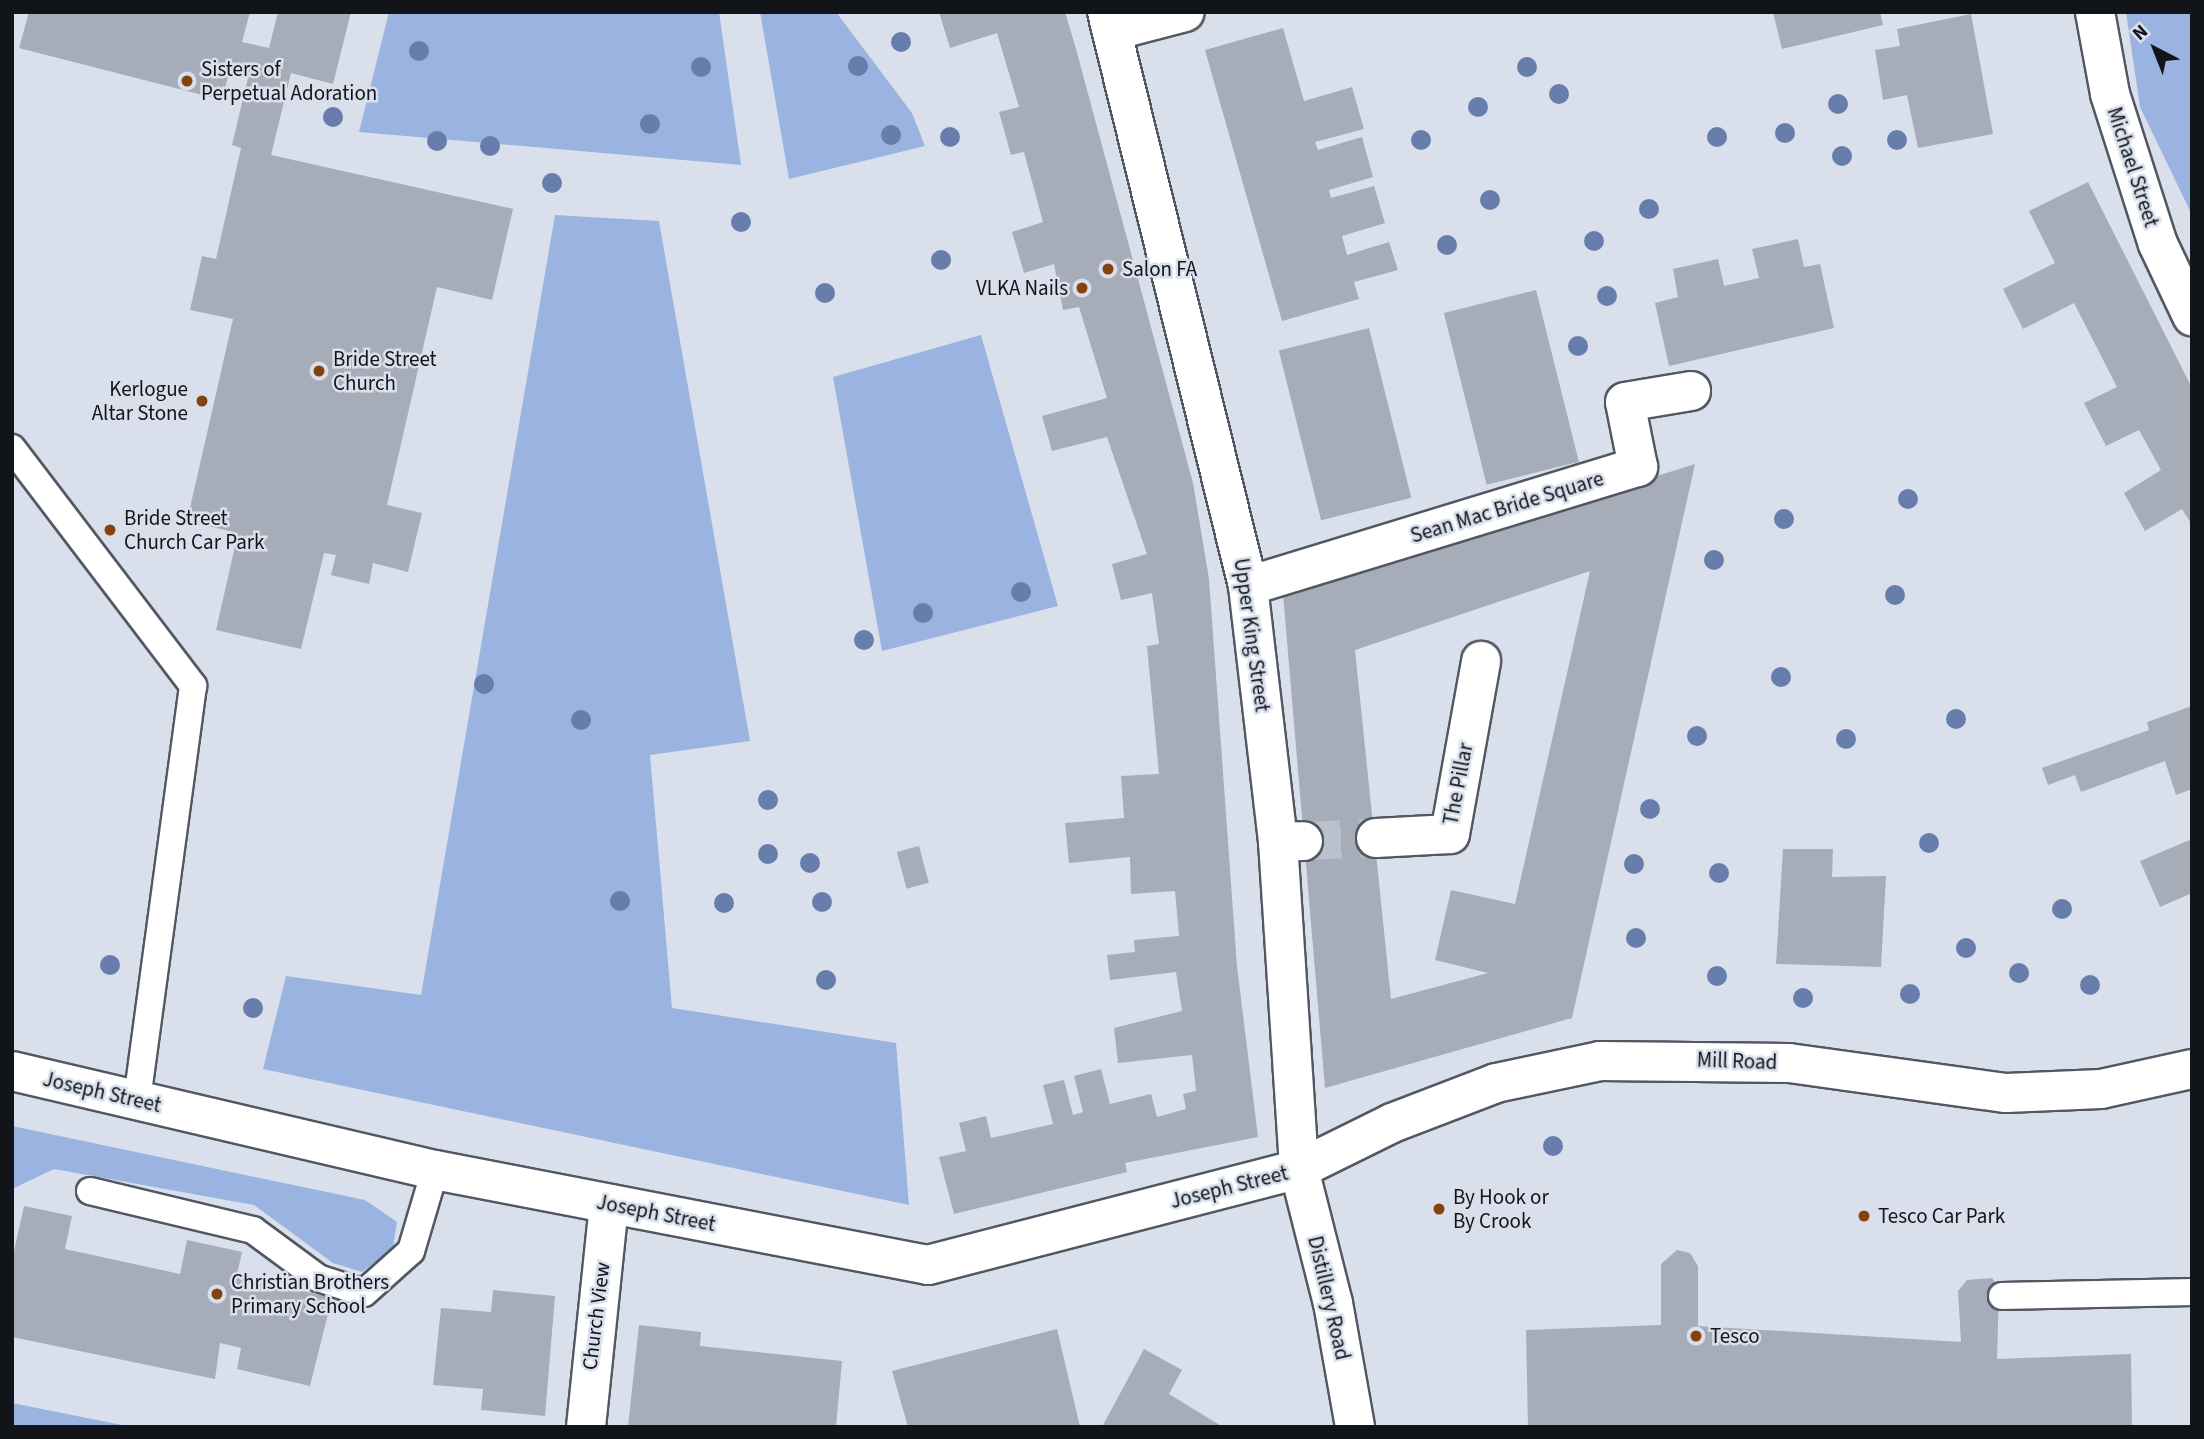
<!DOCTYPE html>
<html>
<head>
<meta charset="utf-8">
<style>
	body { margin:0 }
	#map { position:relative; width:2204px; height:1439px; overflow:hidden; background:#d9e0ec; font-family:"Source Sans 3",sans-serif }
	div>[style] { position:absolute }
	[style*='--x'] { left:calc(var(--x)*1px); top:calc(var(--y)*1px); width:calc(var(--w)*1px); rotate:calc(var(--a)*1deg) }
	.green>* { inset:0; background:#9ab3e1 }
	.building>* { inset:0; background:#a6acb8; transform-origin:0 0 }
	.street-tunnel>* { height:38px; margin-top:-19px; transform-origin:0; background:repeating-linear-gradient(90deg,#bbc1cc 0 38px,transparent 0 57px) }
	.roads { filter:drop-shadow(2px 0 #525862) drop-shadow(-2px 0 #525862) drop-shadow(0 2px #525862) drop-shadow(0 -2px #525862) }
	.lane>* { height:26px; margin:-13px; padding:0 13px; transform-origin:13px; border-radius:13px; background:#fff }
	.street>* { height:38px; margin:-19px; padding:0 19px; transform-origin:19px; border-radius:19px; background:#fff }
	.secondary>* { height:38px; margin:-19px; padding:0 19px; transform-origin:19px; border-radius:19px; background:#fff }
	.trees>* { width:20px; height:20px; margin:-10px; border-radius:50%; background:#677dab }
	.dots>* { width:19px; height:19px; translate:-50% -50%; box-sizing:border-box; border:4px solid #d9e0ec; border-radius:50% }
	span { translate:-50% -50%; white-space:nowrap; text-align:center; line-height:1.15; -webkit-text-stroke:5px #d9e0ec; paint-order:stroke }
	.poi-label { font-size:21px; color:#111418 }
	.left { translate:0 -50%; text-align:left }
	.right { translate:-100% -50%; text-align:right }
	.street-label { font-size:21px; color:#111418 }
	.frame { position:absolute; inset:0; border:14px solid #111418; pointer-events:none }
	.north { position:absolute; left:2120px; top:14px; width:70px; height:70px; -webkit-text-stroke:5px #d9e0ec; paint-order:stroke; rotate:318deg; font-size:19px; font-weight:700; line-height:28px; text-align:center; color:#111418 }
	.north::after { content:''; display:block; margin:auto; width:24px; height:32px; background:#111418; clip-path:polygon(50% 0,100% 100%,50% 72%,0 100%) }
</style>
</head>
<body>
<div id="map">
	<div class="green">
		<i style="clip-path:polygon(389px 12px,719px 12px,741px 165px,359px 132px)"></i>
		<i style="clip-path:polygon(760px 12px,836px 12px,912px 113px,925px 146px,789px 179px)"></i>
		<i style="clip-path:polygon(2126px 12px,2192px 12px,2192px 215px,2140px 107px)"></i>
		<i style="clip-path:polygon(555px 215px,659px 221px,750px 741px,650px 755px,672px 1008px,896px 1043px,909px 1205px,263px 1069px,286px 976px,421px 995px)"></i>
		<i style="clip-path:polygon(981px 335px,1058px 606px,882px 651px,833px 377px)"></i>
		<i style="clip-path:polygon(12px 1126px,365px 1200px,397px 1222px,393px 1248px,362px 1272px,333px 1263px,254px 1205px,54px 1169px,12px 1189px)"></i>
		<i style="clip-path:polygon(12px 1403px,132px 1427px,12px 1427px)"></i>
	</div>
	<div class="building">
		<i style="clip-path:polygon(29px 12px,250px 12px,242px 42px,269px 48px,278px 12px,351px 12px,333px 84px,291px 73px,271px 155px,513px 209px,492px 300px,437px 287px,387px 505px,422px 513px,408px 572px,373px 563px,369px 584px,331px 575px,336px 555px,324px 553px,301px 649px,216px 630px,238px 533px,187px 521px,233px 319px,190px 310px,202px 256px,216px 259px,241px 148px,232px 145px,248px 78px,229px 73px,222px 100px,19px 48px)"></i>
		<i style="clip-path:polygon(939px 12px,1065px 12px,1076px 49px,1193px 483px,1209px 579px,1237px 966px,1258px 1137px,1125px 1163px,1127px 1172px,954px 1214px,939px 1157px,966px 1151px,959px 1123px,986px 1116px,991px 1138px,1053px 1124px,1043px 1085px,1064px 1080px,1073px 1115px,1083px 1112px,1074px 1076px,1101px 1069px,1110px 1104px,1151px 1094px,1157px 1117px,1186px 1109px,1183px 1094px,1196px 1091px,1192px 1055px,1118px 1063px,1114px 1028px,1182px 1011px,1176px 972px,1110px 980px,1107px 955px,1135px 952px,1134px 940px,1179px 936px,1175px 891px,1131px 894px,1130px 857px,1069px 863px,1065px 823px,1124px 818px,1121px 776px,1159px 774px,1147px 646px,1159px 644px,1152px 593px,1121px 600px,1112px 564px,1147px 554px,1107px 437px,1052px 451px,1042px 416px,1107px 398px,1079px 307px,1063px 310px,1054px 264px,1024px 273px,1012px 232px,1043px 222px,1024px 152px,1011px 155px,999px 112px,1019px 107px,997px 33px,950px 48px)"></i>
		<i style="clip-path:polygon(1773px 12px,1880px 12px,1883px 25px,1782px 49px)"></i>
		<i style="clip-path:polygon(1971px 14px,1993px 134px,1918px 148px,1907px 95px,1883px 100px,1875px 50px,1900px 46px,1897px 29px)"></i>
		<i style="clip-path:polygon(1283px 28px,1304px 101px,1352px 87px,1364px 129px,1315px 142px,1318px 150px,1362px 137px,1373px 177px,1329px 190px,1331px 198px,1374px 186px,1385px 223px,1342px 236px,1347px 255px,1389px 242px,1398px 270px,1354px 282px,1359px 299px,1282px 321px,1205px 50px)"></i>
		<i style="clip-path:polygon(2088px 182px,2192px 388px,2192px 525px,2182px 509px,2145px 531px,2124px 493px,2161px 470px,2139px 430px,2106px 446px,2084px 403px,2117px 387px,2074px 303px,2023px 329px,2003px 289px,2055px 263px,2029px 211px)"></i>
		<i style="clip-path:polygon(1798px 239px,1804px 267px,1820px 264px,1834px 328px,1669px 366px,1655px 303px,1678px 297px,1673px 269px,1718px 259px,1724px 286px,1759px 278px,1752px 249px)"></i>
		<i style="left:1536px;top:290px;width:177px;height:95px;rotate:76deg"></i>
		<i style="left:1369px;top:328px;width:175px;height:93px;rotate:76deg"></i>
		<i style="clip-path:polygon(evenodd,1695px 464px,1572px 1018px,1325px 1088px,1283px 594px,1695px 464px,1590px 571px,1515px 904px,1451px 890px,1435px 960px,1488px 973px,1391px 999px,1355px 650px,1590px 571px)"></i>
		<i style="clip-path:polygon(2192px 706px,2192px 789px,2176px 795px,2165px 761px,2081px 792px,2075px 775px,2048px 785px,2042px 768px,2149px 730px,2147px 722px)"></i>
		<i style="clip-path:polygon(2192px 839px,2192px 893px,2160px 907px,2140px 861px)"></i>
		<i style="left:919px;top:846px;width:38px;height:23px;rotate:75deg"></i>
		<i style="clip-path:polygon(1783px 849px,1833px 849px,1832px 877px,1886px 876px,1881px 967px,1776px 964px)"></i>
		<i style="clip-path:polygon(24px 1206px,72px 1216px,65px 1249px,180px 1274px,187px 1240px,242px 1252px,237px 1275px,332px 1298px,310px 1386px,237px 1369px,241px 1348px,220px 1343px,215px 1379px,12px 1337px,12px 1260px)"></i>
		<i style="clip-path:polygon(1677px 1250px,1690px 1253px,1698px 1266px,1698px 1326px,1961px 1342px,1958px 1291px,1967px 1280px,1992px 1278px,1999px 1288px,1997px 1359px,2131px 1354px,2132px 1427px,1528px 1427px,1526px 1330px,1661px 1325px,1661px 1264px)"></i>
		<i style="clip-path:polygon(493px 1290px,555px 1296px,545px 1416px,481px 1410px,483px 1389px,433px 1385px,441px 1308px,491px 1312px)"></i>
		<i style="clip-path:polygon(639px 1325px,701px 1332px,700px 1346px,842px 1361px,836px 1427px,628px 1427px)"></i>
		<i style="clip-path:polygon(1057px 1329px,1080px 1427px,908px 1427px,892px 1371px)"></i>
		<i style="clip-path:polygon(1144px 1349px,1182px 1370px,1169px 1394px,1223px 1427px,1102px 1427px)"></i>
	</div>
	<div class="street-tunnel">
		<i style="--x:1303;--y:841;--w:73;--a:-2.4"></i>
	</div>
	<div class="roads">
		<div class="lane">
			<i style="--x:12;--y:448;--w:299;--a:52.7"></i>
			<i style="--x:193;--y:686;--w:418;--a:97.7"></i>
			<i style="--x:90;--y:1191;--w:168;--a:13.5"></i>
			<i style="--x:253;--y:1230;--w:81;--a:36.4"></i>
			<i style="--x:318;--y:1278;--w:48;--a:18.1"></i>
			<i style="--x:364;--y:1293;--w:63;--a:-41.8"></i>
			<i style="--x:411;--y:1251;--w:84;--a:-73.5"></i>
			<i style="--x:2002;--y:1296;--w:190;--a:-1.2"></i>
		</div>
		<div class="street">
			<i style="--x:2095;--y:12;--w:83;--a:79.6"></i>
			<i style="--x:2110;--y:94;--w:157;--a:72.3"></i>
			<i style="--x:2158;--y:244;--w:80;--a:64.7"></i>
			<i style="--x:1112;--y:31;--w:75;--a:-14.6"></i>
			<i style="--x:1248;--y:586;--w:408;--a:-17"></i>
			<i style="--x:1638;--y:467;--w:66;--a:-101.3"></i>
			<i style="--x:1625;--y:402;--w:67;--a:-9.5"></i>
			<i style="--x:1376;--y:838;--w:74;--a:-3.1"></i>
			<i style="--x:1450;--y:834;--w:176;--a:-79.8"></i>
			<i style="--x:1278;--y:842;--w:25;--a:-2"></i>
			<i style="--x:586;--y:1427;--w:224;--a:-84.1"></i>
		</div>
		<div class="secondary">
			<i style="--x:1107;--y:12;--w:591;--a:76.2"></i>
			<i style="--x:1248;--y:586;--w:258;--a:83.3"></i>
			<i style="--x:1278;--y:842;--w:328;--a:86.3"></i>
			<i style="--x:1299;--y:1169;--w:138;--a:75.8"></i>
			<i style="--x:1333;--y:1303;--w:126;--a:79.9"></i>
			<i style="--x:12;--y:1071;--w:434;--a:13.2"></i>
			<i style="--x:435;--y:1170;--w:502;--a:10.91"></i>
			<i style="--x:928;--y:1265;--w:383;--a:-14.5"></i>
			<i style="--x:1299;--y:1169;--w:104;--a:-26.3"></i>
			<i style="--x:1392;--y:1123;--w:111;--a:-21"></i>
			<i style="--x:1496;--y:1083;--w:106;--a:-11.9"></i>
			<i style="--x:1600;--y:1061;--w:189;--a:0.6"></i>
			<i style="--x:1789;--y:1063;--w:219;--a:7.9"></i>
			<i style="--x:2006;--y:1093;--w:95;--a:-2.4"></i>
			<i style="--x:2101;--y:1089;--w:93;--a:-12.4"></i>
		</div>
	</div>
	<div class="trees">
		<i style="left:901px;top:42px"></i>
		<i style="left:419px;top:51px"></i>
		<i style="left:858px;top:66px"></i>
		<i style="left:701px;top:67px"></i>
		<i style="left:1527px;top:67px"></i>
		<i style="left:1559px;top:94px"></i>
		<i style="left:1838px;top:104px"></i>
		<i style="left:1478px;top:107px"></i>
		<i style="left:333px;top:117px"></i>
		<i style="left:650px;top:124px"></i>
		<i style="left:1785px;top:133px"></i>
		<i style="left:891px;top:135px"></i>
		<i style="left:950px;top:137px"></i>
		<i style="left:1717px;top:137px"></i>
		<i style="left:1421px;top:140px"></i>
		<i style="left:1897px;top:140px"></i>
		<i style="left:437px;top:141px"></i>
		<i style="left:490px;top:146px"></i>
		<i style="left:1842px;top:156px"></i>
		<i style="left:552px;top:183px"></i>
		<i style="left:1490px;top:200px"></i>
		<i style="left:1649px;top:209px"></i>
		<i style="left:741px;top:222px"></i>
		<i style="left:1594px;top:241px"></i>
		<i style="left:1447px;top:245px"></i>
		<i style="left:941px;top:260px"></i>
		<i style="left:825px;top:293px"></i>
		<i style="left:1607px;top:296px"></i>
		<i style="left:1578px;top:346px"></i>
		<i style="left:1908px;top:499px"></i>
		<i style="left:1784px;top:519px"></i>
		<i style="left:1714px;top:560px"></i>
		<i style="left:1021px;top:592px"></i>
		<i style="left:1895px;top:595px"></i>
		<i style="left:923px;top:613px"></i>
		<i style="left:864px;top:640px"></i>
		<i style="left:1781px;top:677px"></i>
		<i style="left:484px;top:684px"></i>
		<i style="left:1956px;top:719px"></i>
		<i style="left:581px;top:720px"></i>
		<i style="left:1697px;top:736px"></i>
		<i style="left:1846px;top:739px"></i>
		<i style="left:768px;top:800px"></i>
		<i style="left:1650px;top:809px"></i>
		<i style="left:1929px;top:843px"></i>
		<i style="left:768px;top:854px"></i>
		<i style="left:810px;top:863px"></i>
		<i style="left:1634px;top:864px"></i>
		<i style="left:1719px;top:873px"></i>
		<i style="left:620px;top:901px"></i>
		<i style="left:822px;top:902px"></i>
		<i style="left:724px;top:903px"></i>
		<i style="left:2062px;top:909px"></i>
		<i style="left:1636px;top:938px"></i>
		<i style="left:1966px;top:948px"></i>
		<i style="left:110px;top:965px"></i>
		<i style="left:2019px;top:973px"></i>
		<i style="left:1717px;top:976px"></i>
		<i style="left:826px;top:980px"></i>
		<i style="left:2090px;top:985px"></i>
		<i style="left:1910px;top:994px"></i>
		<i style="left:1803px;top:998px"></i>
		<i style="left:253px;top:1008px"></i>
		<i style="left:1553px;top:1146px"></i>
	</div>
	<div class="dots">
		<i style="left:187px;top:81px;background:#83420e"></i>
		<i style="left:1108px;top:269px;background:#83420e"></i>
		<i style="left:1082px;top:288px;background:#83420e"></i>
		<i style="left:319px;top:371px;background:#83420e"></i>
		<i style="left:202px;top:401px;background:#83420e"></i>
		<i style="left:110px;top:530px;background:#83420e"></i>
		<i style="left:1439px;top:1209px;background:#83420e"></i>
		<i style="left:1864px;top:1216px;background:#83420e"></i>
		<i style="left:217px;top:1294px;background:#83420e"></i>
		<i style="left:1696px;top:1336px;background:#83420e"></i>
	</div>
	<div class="poi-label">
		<span class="left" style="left:201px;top:81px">Sisters of<br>Perpetual Adoration</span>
		<span class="left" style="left:1122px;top:269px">Salon FA</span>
		<span class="right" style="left:1068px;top:288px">VLKA Nails</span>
		<span class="left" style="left:333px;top:371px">Bride Street<br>Church</span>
		<span class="right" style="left:188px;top:401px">Kerlogue<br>Altar Stone</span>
		<span class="left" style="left:124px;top:530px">Bride Street<br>Church Car Park</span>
		<span class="left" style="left:1453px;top:1209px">By Hook or<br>By Crook</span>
		<span class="left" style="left:1878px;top:1216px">Tesco Car Park</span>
		<span class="left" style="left:231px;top:1294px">Christian Brothers<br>Primary School</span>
		<span class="left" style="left:1710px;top:1336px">Tesco</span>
	</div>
	<div class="street-label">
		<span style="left:2133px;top:167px;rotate:72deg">Michael Street</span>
		<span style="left:1507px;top:507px;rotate:-17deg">Sean Mac Bride Square</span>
		<span style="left:1252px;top:635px;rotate:82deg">Upper King Street</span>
		<span style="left:1458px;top:784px;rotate:-79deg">The Pillar</span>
		<span style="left:1737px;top:1061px;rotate:2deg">Mill Road</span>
		<span style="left:102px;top:1092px;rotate:13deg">Joseph Street</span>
		<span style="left:1229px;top:1187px;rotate:-14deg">Joseph Street</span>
		<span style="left:656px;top:1213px;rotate:11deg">Joseph Street</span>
		<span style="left:1329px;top:1298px;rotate:77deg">Distillery Road</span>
		<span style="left:596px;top:1316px;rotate:-83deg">Church View</span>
	</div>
	<div class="frame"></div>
	<div class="north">N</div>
</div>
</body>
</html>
